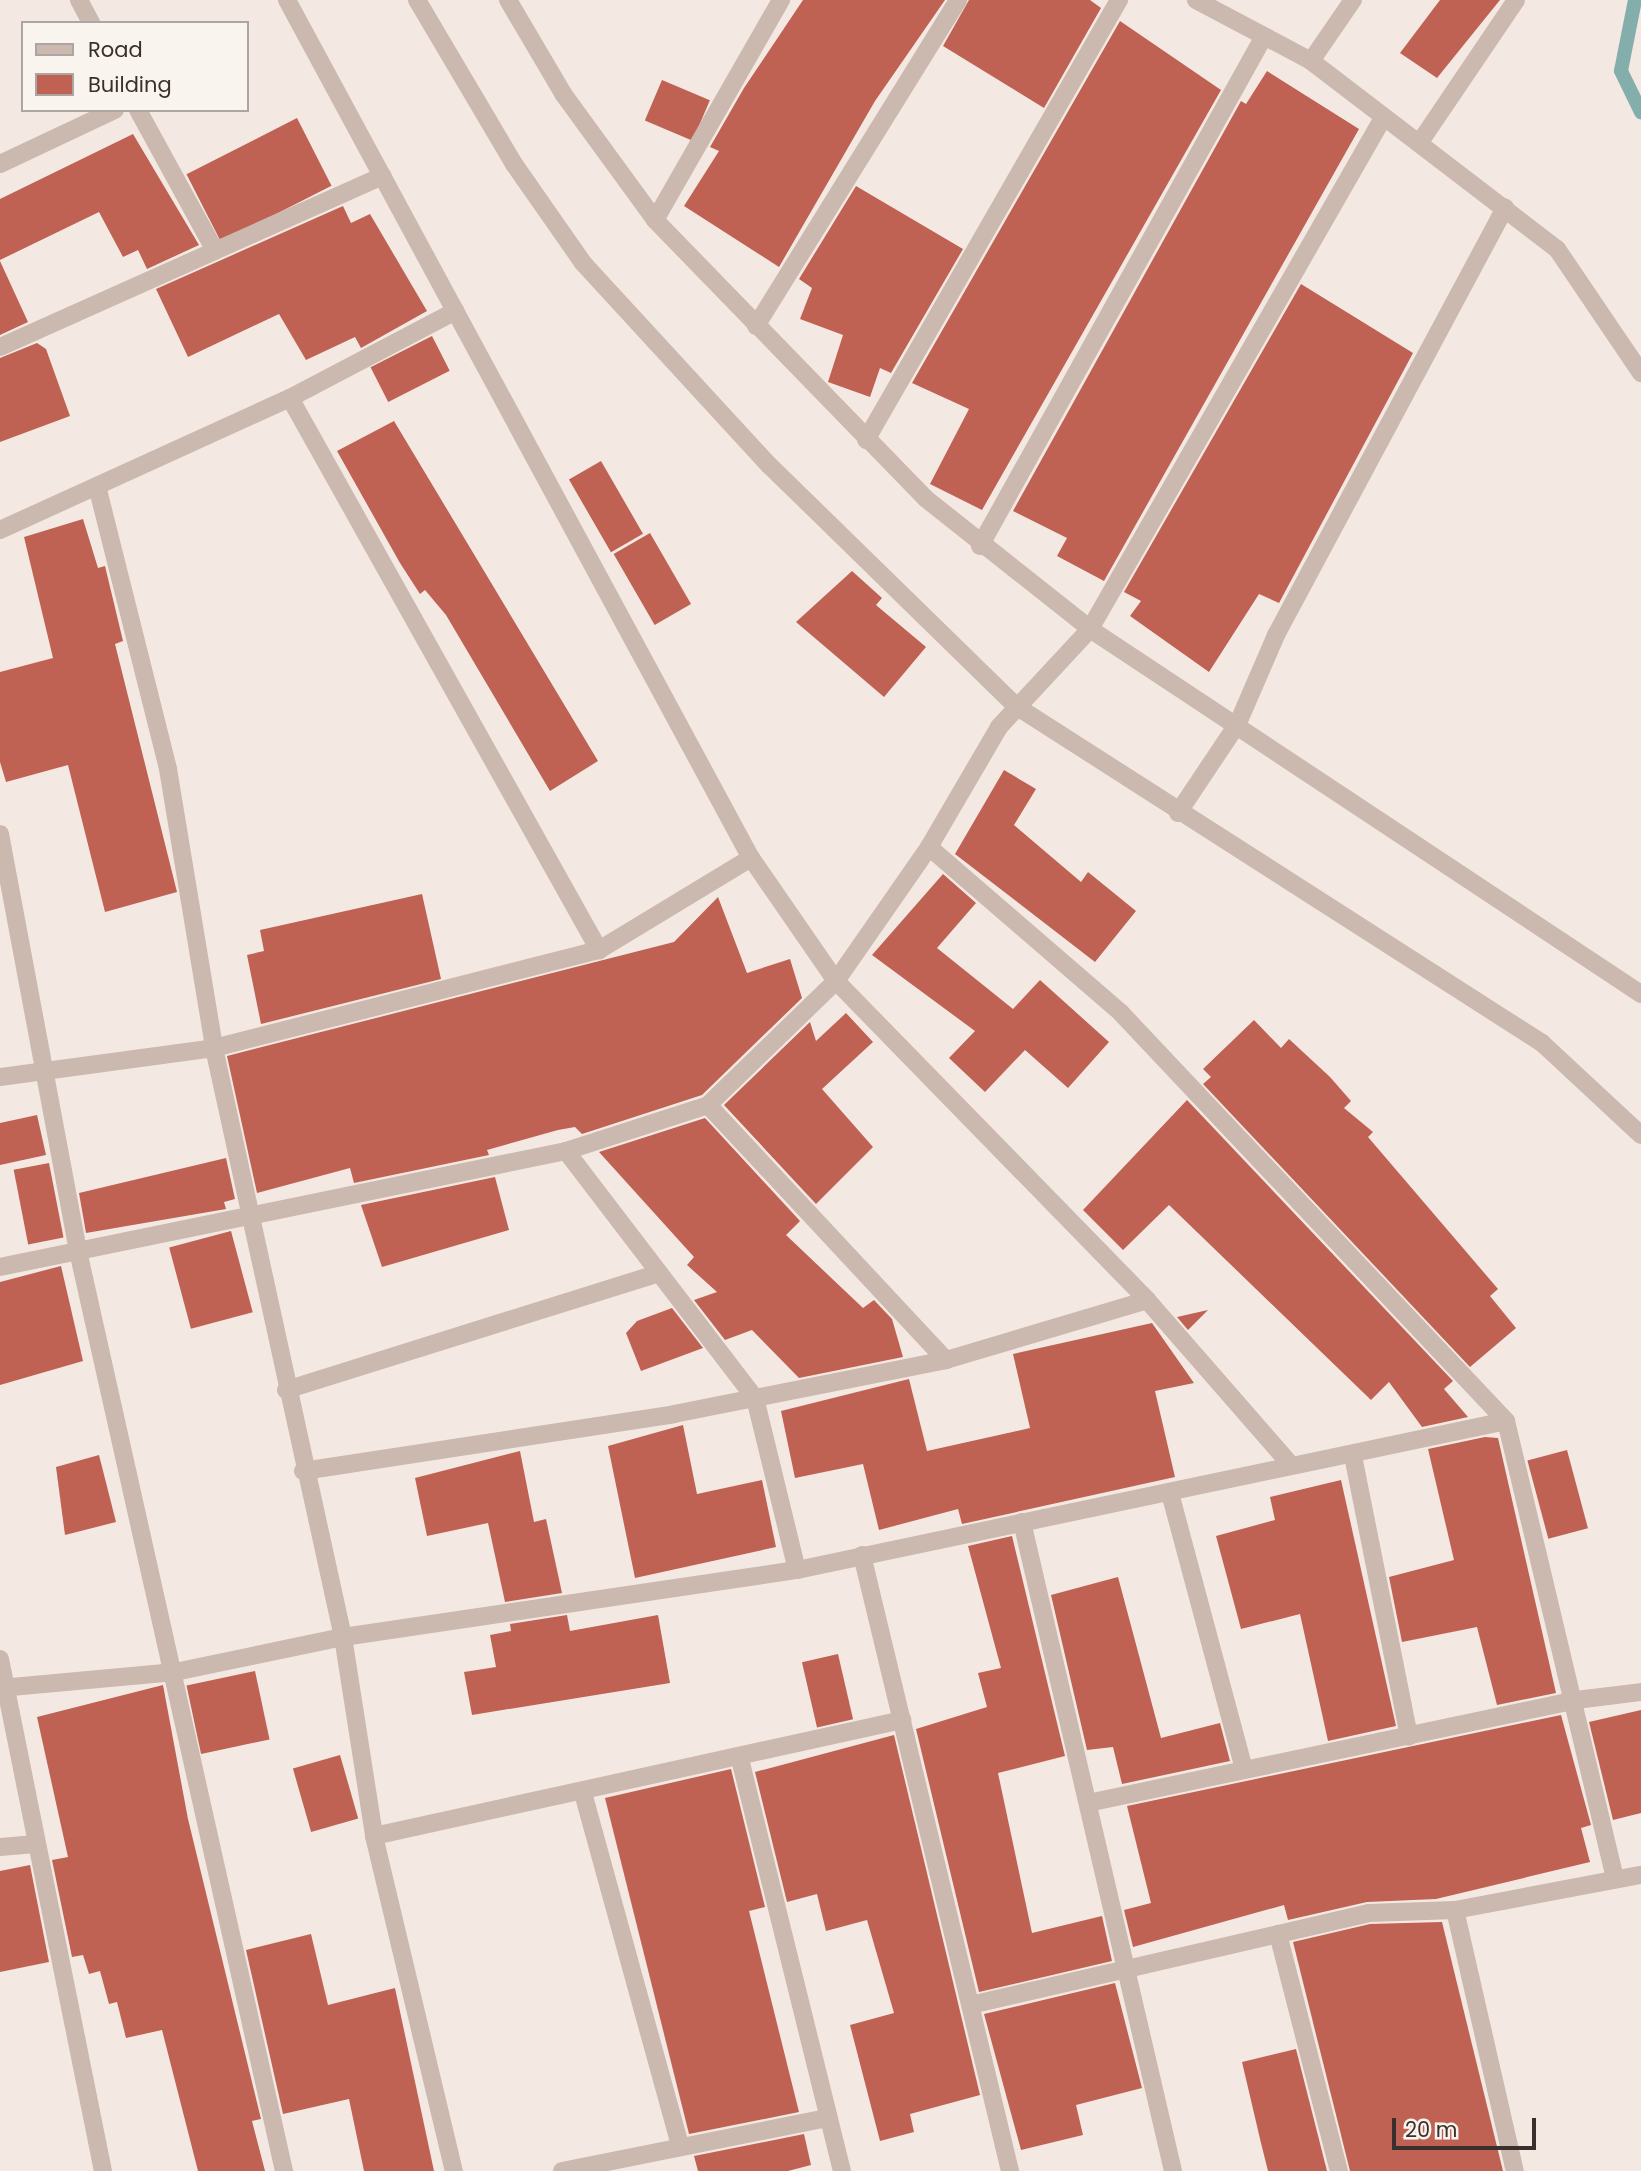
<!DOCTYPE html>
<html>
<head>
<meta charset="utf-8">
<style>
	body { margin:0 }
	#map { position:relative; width:1641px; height:2171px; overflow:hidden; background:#f3e9e2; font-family:Poppins,sans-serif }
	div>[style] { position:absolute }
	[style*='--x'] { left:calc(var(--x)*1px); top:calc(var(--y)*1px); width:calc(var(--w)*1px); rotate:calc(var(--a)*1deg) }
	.stream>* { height:14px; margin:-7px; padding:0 7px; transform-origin:7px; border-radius:7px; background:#83aeab }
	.building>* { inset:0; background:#bf6254; transform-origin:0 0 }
	.minor>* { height:18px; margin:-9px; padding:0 9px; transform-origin:9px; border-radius:9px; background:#cbb8ae }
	span { translate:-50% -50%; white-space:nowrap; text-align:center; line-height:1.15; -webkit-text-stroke:5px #faf4ef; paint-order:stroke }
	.legend { position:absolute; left:21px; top:21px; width:228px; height:91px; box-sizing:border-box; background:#faf4ef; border:2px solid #ada5a1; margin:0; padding:9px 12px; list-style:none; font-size:21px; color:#3a2f2c }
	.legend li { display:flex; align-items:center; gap:14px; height:35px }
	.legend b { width:35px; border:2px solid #ada5a1 }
	.scale { position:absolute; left:1392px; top:2118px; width:144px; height:32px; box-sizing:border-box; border:4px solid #3a2f2c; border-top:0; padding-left:9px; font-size:21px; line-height:24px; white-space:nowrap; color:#3a2f2c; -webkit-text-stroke:5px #faf4ef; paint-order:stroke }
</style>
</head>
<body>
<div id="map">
	<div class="stream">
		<i style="--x:1635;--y:0;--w:72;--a:101.2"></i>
		<i style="--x:1621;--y:71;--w:46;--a:64"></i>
	</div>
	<div class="building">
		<i style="clip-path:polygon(803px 0,945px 0,875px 101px,779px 267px,684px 206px,719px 151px,710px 147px,744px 88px)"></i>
		<i style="clip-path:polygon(969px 0,1090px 0,1101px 8px,1044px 108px,943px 46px)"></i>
		<i style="clip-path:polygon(1440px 0,1500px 0,1437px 78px,1400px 53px)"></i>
		<i style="clip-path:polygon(1120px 21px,1221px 90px,982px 510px,930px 484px,969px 409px,912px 383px)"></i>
		<i style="clip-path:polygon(1267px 71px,1359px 129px,1104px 581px,1057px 556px,1067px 538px,1013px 511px,1241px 101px,1246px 104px)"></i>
		<i style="left:662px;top:80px;width:52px;height:44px;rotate:23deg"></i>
		<i style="left:297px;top:118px;width:76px;height:124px;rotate:63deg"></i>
		<i style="clip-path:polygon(133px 134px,199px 245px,147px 269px,138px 250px,123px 257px,99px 212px,0 260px,0 199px)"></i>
		<i style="clip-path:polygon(856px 186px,963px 249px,891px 373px,880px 368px,870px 397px,828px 382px,843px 335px,800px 319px,812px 288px,799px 279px)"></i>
		<i style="clip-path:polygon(343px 206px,351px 223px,370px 214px,427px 311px,361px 348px,355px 337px,306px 360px,279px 314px,188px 357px,156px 289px)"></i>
		<i style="clip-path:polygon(0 261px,28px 322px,0 335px)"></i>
		<i style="clip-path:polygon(1301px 284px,1413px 353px,1279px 603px,1259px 594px,1209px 672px,1130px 616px,1141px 601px,1124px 592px)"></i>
		<i style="left:432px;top:336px;width:39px;height:69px;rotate:63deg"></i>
		<i style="clip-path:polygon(37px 343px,46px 349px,70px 416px,0 442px,0 358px)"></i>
		<i style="clip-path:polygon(394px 421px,598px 761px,550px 791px,446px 615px,425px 590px,420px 594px,400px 563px,337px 451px)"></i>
		<i style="left:601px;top:461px;width:84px;height:37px;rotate:60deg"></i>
		<i style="clip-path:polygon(83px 519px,98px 568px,105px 566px,123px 641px,115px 644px,177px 892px,105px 912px,68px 765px,6px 782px,0 762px,0 672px,53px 658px,24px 537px)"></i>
		<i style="left:650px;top:533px;width:82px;height:42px;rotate:60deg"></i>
		<i style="clip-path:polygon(852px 571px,882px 598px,876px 605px,926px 647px,884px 697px,796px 622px)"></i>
		<i style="clip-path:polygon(1004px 770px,1036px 789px,1014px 825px,1081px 882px,1088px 872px,1136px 911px,1095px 962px,955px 854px)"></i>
		<i style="clip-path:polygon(943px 874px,976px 903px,937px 948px,1013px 1009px,1040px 980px,1109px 1042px,1068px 1088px,1025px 1050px,985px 1092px,949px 1058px,975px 1031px,872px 955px)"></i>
		<i style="clip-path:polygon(422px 894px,441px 979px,261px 1024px,247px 955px,264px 951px,260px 930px)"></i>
		<i style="clip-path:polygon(718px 897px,747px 973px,790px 959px,802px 998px,702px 1095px,582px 1134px,575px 1127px,558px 1130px,487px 1150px,489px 1155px,354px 1183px,350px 1168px,257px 1193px,227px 1056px,674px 942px)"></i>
		<i style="clip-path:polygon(846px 1013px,873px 1042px,822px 1089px,873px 1147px,816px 1204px,724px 1105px,810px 1022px,816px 1041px)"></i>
		<i style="clip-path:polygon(1254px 1020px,1281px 1048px,1289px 1039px,1330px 1077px,1351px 1101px,1344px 1108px,1373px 1132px,1368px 1137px,1498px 1289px,1490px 1296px,1516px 1328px,1470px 1367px,1203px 1084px,1211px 1077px,1203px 1069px)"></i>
		<i style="clip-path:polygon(1187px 1100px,1453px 1381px,1444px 1389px,1468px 1417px,1422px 1427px,1389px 1382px,1371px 1400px,1169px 1205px,1123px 1250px,1083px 1210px)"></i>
		<i style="clip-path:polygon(37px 1115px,46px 1155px,0 1165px,0 1123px)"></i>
		<i style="clip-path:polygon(705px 1118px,800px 1221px,786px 1235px,863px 1308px,874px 1300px,892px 1319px,903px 1357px,799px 1378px,752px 1330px,725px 1340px,694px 1300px,717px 1292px,687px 1265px,694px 1257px,599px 1152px)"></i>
		<i style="clip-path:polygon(226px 1158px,235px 1199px,224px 1202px,226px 1209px,86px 1233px,79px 1193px)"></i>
		<i style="left:49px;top:1163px;width:76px;height:36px;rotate:79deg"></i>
		<i style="clip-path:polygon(495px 1177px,509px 1230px,382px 1267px,361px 1205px)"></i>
		<i style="left:231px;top:1231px;width:84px;height:64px;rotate:75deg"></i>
		<i style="clip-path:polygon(61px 1266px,83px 1361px,0 1385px,0 1282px)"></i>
		<i style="clip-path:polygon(672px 1308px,703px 1348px,641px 1371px,626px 1333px,637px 1321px)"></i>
		<i style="clip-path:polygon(1208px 1310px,1188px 1330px,1177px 1317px)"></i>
		<i style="clip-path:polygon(1152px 1323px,1194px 1383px,1155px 1391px,1175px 1477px,962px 1524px,958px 1509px,879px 1530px,863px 1464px,795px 1478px,781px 1411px,909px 1379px,927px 1451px,1030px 1428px,1013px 1354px)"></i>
		<i style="clip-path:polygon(683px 1425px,697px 1494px,762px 1480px,776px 1547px,635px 1578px,608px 1446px)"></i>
		<i style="clip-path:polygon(1485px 1437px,1498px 1438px,1556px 1693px,1497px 1705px,1477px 1627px,1402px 1642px,1389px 1577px,1454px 1560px,1428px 1449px)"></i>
		<i style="left:1567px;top:1450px;width:81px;height:41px;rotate:75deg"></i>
		<i style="clip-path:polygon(520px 1451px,534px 1522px,546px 1519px,562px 1593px,505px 1602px,488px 1523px,427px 1536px,415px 1478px)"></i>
		<i style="clip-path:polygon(99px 1455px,116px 1522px,65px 1535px,56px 1467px)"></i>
		<i style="clip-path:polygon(1341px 1480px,1396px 1726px,1328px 1741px,1300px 1614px,1241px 1629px,1216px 1536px,1275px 1520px,1270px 1497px)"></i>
		<i style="clip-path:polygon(1012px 1536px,1065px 1756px,998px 1773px,1032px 1933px,1102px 1916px,1112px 1961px,979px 1992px,916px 1729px,987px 1707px,978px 1673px,1001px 1668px,968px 1546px)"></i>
		<i style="clip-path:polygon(1118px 1577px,1161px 1738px,1220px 1723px,1230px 1761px,1122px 1784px,1113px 1747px,1087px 1750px,1051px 1595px)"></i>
		<i style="clip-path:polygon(567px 1615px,570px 1631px,658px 1615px,670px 1683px,472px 1715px,464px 1672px,496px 1667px,490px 1635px,511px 1631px,510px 1624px)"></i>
		<i style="left:838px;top:1654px;width:67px;height:37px;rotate:77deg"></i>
		<i style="left:255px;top:1671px;width:70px;height:70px;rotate:78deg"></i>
		<i style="clip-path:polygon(163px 1685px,188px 1819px,261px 2119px,252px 2121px,265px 2171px,198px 2171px,162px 2030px,126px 2038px,117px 2002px,109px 2004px,100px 1971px,89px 1974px,83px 1955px,72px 1957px,52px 1860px,68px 1857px,37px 1717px)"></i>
		<i style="clip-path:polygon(1641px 1710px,1641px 1813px,1613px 1820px,1589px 1722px)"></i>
		<i style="clip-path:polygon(1561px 1715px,1591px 1825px,1581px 1828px,1590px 1862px,1436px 1899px,1367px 1902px,1288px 1920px,1284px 1905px,1133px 1947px,1124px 1910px,1151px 1903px,1127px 1806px)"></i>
		<i style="clip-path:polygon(894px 1735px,980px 2095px,910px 2114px,914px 2132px,880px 2141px,850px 2025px,894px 2013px,867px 1920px,826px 1931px,817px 1894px,787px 1902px,755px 1772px)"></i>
		<i style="left:340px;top:1755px;width:66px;height:49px;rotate:74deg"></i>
		<i style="clip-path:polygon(731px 1769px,765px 1907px,749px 1911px,799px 2112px,689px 2134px,605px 1798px)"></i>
		<i style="clip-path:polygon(30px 1865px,49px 1962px,0 1972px,0 1871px)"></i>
		<i style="clip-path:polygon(1442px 1922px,1503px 2171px,1350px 2171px,1293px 1942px,1370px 1924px)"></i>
		<i style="clip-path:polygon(311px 1934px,328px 2005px,395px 1988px,434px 2171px,364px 2171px,349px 2099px,283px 2114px,246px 1950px)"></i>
		<i style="clip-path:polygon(1115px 1983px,1142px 2088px,1076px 2105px,1083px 2135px,1021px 2150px,984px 2014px)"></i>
		<i style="clip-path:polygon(1296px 2049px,1327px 2171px,1268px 2171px,1261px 2143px,1242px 2062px)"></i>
		<i style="clip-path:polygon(804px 2134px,811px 2165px,788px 2171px,698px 2171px,694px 2156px)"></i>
	</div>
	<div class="minor">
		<i style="--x:79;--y:0;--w:26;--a:62"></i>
		<i style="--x:287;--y:0;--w:975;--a:61.6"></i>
		<i style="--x:751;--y:858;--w:150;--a:55.4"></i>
		<i style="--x:836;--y:981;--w:446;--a:45.7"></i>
		<i style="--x:1147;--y:1300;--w:219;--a:48.9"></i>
		<i style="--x:417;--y:0;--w:191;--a:59.4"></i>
		<i style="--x:514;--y:164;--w:121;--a:55.1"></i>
		<i style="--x:583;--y:263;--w:275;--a:47.4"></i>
		<i style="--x:769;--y:465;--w:345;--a:44.3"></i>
		<i style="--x:1016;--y:706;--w:625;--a:32.65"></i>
		<i style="--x:1542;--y:1043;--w:135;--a:42.9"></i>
		<i style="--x:508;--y:0;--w:110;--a:59.5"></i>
		<i style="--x:564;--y:95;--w:155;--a:53.9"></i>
		<i style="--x:655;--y:220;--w:388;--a:45.8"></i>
		<i style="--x:925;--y:498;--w:211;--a:38.4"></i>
		<i style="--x:1090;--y:629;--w:661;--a:33.52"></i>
		<i style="--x:1196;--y:0;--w:130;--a:27.9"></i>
		<i style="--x:1311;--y:61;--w:310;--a:37.4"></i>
		<i style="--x:1557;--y:249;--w:150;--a:55.9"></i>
		<i style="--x:1311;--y:61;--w:74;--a:-55.5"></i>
		<i style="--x:138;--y:110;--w:156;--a:61.3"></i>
		<i style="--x:1420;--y:142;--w:171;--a:-55.9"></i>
		<i style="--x:0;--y:164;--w:127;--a:-25.2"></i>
		<i style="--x:655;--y:220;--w:254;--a:-60.2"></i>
		<i style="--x:756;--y:326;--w:384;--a:-58.2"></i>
		<i style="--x:0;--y:347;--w:419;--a:-24.1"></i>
		<i style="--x:290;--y:398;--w:633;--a:60.76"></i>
		<i style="--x:866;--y:440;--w:508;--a:-60.1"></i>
		<i style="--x:98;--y:490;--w:288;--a:75.9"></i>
		<i style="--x:168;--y:769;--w:283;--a:80.6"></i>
		<i style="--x:214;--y:1048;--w:603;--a:77.65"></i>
		<i style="--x:343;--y:1637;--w:201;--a:81.1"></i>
		<i style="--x:374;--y:1836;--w:344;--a:76.6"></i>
		<i style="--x:0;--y:530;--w:319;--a:-24.5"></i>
		<i style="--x:290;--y:398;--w:187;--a:-27.7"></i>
		<i style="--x:980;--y:546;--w:582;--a:-60.88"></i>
		<i style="--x:1178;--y:813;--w:108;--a:-56.3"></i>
		<i style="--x:1238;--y:723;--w:96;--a:-66.6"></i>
		<i style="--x:1276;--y:635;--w:485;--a:-61.8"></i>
		<i style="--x:0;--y:834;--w:424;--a:79.4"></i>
		<i style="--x:78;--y:1251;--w:943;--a:77.38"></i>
		<i style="--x:929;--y:847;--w:254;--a:40.8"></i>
		<i style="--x:1121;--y:1013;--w:561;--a:46.66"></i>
		<i style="--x:1506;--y:1421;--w:471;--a:76.6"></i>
		<i style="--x:0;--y:1077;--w:216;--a:-7.7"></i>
		<i style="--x:214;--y:1048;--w:397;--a:-14.3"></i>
		<i style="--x:599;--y:950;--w:178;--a:-31.2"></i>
		<i style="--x:708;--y:1105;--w:349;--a:47"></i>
		<i style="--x:566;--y:1151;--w:311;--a:52.6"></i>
		<i style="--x:755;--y:1398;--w:177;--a:76.3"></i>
		<i style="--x:0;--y:1267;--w:578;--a:-11.58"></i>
		<i style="--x:566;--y:1151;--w:149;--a:-17.9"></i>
		<i style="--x:708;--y:1105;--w:178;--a:-44.1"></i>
		<i style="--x:836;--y:981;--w:163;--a:-55.2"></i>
		<i style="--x:929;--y:847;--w:139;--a:-59.7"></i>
		<i style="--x:999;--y:727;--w:134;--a:-47.1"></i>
		<i style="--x:1090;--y:629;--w:589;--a:-60.17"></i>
		<i style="--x:286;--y:1390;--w:391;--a:-17.4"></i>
		<i style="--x:1353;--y:1456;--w:286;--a:78.7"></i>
		<i style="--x:303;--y:1471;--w:375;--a:-8.7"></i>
		<i style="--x:674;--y:1414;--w:277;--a:-11.2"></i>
		<i style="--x:946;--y:1360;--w:210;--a:-16.6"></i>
		<i style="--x:1170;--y:1493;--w:286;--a:75"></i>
		<i style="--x:1022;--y:1522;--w:666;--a:76.9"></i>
		<i style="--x:862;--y:1555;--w:634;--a:76.49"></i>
		<i style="--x:0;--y:1659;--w:522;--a:78.63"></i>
		<i style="--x:0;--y:1688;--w:176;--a:-5.2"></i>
		<i style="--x:175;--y:1672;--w:172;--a:-11.8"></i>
		<i style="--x:343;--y:1637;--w:459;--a:-8.4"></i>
		<i style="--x:797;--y:1570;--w:724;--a:-11.87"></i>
		<i style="--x:740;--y:1759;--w:424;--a:76.1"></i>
		<i style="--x:583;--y:1793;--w:365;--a:74.6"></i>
		<i style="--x:1088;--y:1803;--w:499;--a:-11.9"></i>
		<i style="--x:1576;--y:1700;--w:65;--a:-7"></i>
		<i style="--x:374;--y:1836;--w:541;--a:-12.39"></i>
		<i style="--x:0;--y:1847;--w:35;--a:-5"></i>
		<i style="--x:1455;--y:1910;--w:268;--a:77.1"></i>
		<i style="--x:1278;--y:1934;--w:245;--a:75.6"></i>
		<i style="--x:975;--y:2004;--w:404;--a:-13"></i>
		<i style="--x:1369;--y:1913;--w:86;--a:-2"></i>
		<i style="--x:1455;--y:1910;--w:189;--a:-10.7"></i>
		<i style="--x:562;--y:2171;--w:271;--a:-11.3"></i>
	</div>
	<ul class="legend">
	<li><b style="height:9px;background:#cbb8ae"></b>Road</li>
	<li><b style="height:19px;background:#bf6254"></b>Building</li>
	</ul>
	<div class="scale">20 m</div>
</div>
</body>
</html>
